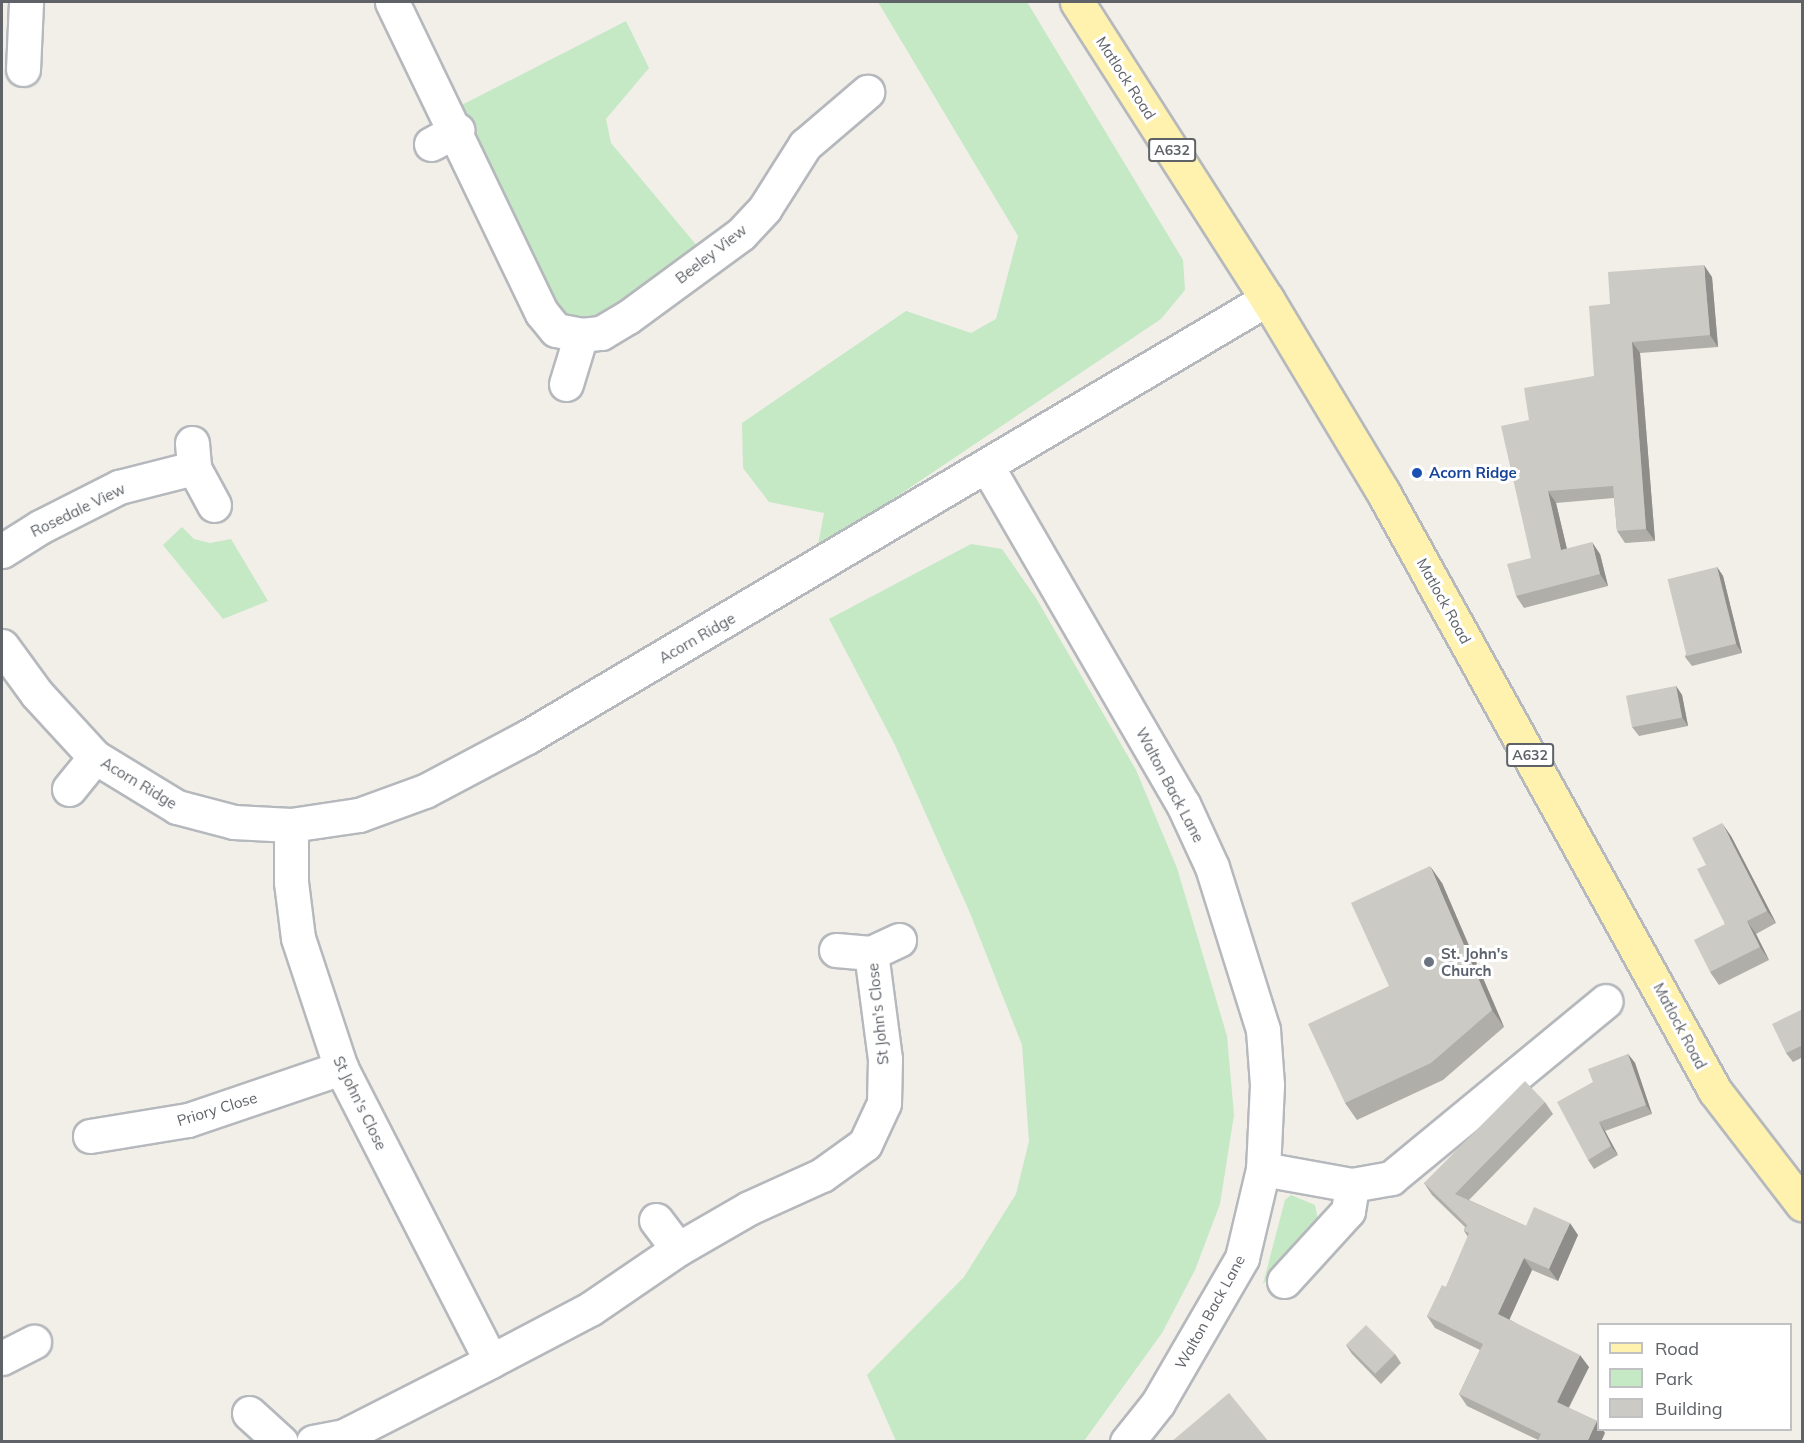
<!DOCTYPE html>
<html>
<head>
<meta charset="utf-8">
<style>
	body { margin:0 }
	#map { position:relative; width:1804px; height:1443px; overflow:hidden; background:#f1efe8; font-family:Mulish,sans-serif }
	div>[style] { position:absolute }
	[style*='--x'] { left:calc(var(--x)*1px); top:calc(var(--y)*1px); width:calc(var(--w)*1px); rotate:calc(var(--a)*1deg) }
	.green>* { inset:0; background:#c5e8c5 }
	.roads { filter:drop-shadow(2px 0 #b5b8bc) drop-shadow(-2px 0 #b5b8bc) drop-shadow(0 2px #b5b8bc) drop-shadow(0 -2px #b5b8bc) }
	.minor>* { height:33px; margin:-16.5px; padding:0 16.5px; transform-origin:16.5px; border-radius:16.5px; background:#fff }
	.major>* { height:33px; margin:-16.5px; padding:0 16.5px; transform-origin:16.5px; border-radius:16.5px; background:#fff2af }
	.wall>* { inset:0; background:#afaea9 }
	.shaded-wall>* { inset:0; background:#8f8d8a }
	.building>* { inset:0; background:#cccac5; transform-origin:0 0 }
	.dots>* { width:16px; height:16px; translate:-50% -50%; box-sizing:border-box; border:3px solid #fff; border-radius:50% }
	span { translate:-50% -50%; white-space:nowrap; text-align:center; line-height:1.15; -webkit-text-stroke:6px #fff; paint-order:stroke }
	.shield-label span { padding:2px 4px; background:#fff; border:2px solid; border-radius:4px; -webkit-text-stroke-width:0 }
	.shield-label { font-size:14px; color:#5f6368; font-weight:700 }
	.street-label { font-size:15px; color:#5f6368 }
	.transit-label { font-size:15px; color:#164399; font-weight:700 }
	.left { translate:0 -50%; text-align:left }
	.worship-label { font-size:15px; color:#5b616d; font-weight:700 }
	.frame { position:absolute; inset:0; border:3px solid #5f6368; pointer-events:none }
	.legend { position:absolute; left:1597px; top:1323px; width:195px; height:108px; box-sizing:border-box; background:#fff; border:2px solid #bfc1c3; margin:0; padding:8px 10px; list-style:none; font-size:18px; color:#5f6368 }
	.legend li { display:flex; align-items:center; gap:12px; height:30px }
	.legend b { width:30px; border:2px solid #bfc1c3 }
</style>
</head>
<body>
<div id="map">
	<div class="green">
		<i style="clip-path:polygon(878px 2px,1027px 2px,1183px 260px,1185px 290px,1161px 319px,817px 550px,824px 513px,769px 502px,743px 468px,742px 423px,906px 311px,971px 333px,996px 319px,1018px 236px)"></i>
		<i style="clip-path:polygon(626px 21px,649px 68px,606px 119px,611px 143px,703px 253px,597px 322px,557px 319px,456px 108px)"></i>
		<i style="clip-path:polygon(182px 527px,194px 539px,210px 543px,231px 539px,268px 601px,223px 619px,163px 545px)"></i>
		<i style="clip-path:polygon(971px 544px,1002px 549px,1036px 598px,1136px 770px,1177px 868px,1227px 1036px,1234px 1115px,1220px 1204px,1195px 1270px,1162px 1333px,1084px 1441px,896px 1441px,867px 1375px,964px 1277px,1016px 1194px,1029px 1141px,1022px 1045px,970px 913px,895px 745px,829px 619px)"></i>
		<i style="clip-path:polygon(1291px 1195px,1315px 1205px,1320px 1231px,1263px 1284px,1285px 1200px)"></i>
	</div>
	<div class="roads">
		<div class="minor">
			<i style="--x:392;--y:2;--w:345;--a:64.3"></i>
			<i style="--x:542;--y:313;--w:22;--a:51"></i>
			<i style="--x:556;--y:330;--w:25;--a:11"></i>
			<i style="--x:581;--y:335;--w:20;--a:-6"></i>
			<i style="--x:601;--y:333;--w:31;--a:-31"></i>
			<i style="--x:628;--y:317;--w:140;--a:-36.3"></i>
			<i style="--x:741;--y:234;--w:35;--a:-47"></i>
			<i style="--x:765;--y:208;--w:75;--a:-57.6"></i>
			<i style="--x:805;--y:145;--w:82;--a:-40.5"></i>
			<i style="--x:23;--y:69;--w:67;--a:-87.4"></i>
			<i style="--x:431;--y:144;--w:30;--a:-28"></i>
			<i style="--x:566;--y:384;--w:51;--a:-73"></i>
			<i style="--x:192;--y:443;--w:25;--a:85"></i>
			<i style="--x:194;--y:468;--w:42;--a:61.6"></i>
			<i style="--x:988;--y:468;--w:388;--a:59.9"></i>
			<i style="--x:1183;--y:804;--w:69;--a:65.3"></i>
			<i style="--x:1212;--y:867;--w:171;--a:72.6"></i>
			<i style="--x:1263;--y:1030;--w:55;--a:85.8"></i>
			<i style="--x:1267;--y:1085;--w:84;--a:92.7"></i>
			<i style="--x:1263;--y:1169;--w:91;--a:103.3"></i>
			<i style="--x:1242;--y:1258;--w:168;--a:120.1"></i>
			<i style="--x:1158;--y:1403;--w:50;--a:128.5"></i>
			<i style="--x:2;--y:551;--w:45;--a:-32.3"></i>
			<i style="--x:40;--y:527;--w:89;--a:-26.9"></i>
			<i style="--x:119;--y:487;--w:77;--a:-14.2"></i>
			<i style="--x:2;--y:646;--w:59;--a:53.9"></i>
			<i style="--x:37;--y:694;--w:86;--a:47.4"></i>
			<i style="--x:95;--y:757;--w:96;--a:31.4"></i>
			<i style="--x:177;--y:807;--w:59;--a:14.7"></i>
			<i style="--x:234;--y:822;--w:57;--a:3"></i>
			<i style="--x:291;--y:825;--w:69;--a:-8.4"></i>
			<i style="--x:359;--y:815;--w:70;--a:-20"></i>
			<i style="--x:425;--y:791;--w:115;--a:-27.9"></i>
			<i style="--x:527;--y:737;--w:860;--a:-30.62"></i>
			<i style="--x:69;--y:789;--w:41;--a:-50.9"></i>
			<i style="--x:291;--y:825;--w:57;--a:90"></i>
			<i style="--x:291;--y:882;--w:56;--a:82.9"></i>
			<i style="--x:298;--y:938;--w:137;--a:71.7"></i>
			<i style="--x:341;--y:1068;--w:329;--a:62.9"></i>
			<i style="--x:491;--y:1361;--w:112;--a:-27.7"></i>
			<i style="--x:590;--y:1309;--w:107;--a:-34.3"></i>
			<i style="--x:678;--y:1249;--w:82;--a:-30"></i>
			<i style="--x:749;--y:1208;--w:80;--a:-24.3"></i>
			<i style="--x:822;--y:1175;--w:53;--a:-35.8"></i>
			<i style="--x:865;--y:1144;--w:45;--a:-65.1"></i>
			<i style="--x:884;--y:1103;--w:44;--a:-88.7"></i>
			<i style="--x:885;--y:1059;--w:107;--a:-97.5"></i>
			<i style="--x:836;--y:950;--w:35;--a:5"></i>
			<i style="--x:871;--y:953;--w:31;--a:-25"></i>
			<i style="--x:90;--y:1136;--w:99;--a:-9.3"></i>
			<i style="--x:188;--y:1120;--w:162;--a:-18.8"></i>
			<i style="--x:1263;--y:1169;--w:90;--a:10.2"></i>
			<i style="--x:1352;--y:1185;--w:40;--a:-10"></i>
			<i style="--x:1391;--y:1178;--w:278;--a:-39.5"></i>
			<i style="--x:656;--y:1220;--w:36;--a:53"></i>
			<i style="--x:1284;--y:1281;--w:95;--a:-47.6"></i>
			<i style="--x:1348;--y:1211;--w:26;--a:-81"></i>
			<i style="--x:2;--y:1358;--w:36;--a:-27"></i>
			<i style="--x:249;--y:1413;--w:43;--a:42.2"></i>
			<i style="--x:313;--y:1442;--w:32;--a:-11"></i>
			<i style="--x:344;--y:1436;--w:165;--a:-27"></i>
		</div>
		<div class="major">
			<i style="--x:1077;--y:2;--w:353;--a:57.4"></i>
			<i style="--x:1267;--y:299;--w:225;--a:59"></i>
			<i style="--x:1383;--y:492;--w:685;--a:61"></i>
			<i style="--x:1715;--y:1091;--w:143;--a:52.4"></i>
		</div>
	</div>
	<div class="wall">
		<i style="clip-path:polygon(1712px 277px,1718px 347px,1640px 353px,1655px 541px,1625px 543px,1617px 531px,1614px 498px,1556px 503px,1567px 549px,1600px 554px,1608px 586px,1524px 608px,1516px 596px,1531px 558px,1529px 420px,1594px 376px,1610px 304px)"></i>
		<i style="clip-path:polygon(1717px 567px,1723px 576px,1742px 653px,1692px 666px,1685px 657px)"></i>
		<i style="clip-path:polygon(1676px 686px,1682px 695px,1688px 726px,1639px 736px,1632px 727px)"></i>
		<i style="clip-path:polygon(1731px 836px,1776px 923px,1756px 934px,1769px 960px,1719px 985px,1710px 972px,1725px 924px,1706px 865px)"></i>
		<i style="clip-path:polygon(1442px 883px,1504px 1027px,1443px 1080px,1357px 1120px,1345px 1103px,1389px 986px)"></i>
		<i style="clip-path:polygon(1803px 1009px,1803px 1057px,1793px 1062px,1786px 1053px)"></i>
		<i style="clip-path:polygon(1628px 1054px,1635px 1063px,1652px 1114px,1605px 1131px,1618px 1155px,1594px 1169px,1588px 1160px,1593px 1082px)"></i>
		<i style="clip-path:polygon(1545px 1102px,1553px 1114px,1469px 1200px,1526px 1226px,1578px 1235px,1558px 1281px,1532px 1270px,1509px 1319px,1589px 1367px,1569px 1408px,1597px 1421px,1599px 1424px,1599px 1430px,1605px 1433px,1538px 1440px,1467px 1406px,1459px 1394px,1480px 1350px,1435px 1328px,1427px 1316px,1446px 1287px,1468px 1237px,1464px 1231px,1465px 1227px,1432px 1195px,1424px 1183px)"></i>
		<i style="clip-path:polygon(1346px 1345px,1395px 1354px,1401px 1363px,1381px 1384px,1352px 1354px)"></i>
	</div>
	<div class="shaded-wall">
		<i style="clip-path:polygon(1704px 265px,1712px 277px,1718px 347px,1710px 335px)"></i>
		<i style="clip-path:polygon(1632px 342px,1640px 353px,1655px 541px,1646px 529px)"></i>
		<i style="clip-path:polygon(1548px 491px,1556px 503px,1570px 562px,1561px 550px)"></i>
		<i style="clip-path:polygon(1592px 542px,1600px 554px,1608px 586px,1600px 574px)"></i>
		<i style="clip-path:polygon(1717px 567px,1723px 576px,1742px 653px,1736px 644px)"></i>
		<i style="clip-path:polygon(1676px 686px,1682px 695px,1688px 726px,1682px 717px)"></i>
		<i style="clip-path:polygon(1722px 823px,1731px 836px,1776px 923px,1767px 911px)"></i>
		<i style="clip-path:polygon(1430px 866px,1442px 883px,1504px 1027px,1492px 1010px)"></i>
		<i style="clip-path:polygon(1747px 921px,1756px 934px,1769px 960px,1760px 947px)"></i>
		<i style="clip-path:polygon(1628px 1054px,1635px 1063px,1652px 1114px,1646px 1105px)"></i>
		<i style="clip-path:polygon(1599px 1122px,1605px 1131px,1618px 1155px,1611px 1146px)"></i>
		<i style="clip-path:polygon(1570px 1223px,1578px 1235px,1558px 1281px,1549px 1269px)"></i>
		<i style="clip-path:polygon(1524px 1258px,1532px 1270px,1507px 1325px,1498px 1314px)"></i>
		<i style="clip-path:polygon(1580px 1355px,1589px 1367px,1565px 1414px,1557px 1402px)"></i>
		<i style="clip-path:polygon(1597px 1421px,1599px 1424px,1599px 1430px,1603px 1430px,1605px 1433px,1601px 1442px,1587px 1442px)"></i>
	</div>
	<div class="building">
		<i style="clip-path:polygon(1704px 265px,1710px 335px,1632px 342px,1646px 529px,1617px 531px,1613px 486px,1548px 491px,1561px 550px,1592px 542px,1600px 574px,1516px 596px,1507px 564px,1531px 558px,1501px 426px,1529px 420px,1524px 388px,1594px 376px,1589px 306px,1610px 304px,1608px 272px)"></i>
		<i style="left:1717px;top:567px;width:79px;height:51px;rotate:76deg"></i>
		<i style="left:1676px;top:686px;width:32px;height:51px;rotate:79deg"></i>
		<i style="clip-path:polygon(1722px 823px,1767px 911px,1747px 921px,1760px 947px,1710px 972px,1694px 940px,1725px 924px,1697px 869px,1706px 865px,1692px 838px)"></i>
		<i style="clip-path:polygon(1430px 866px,1492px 1010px,1431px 1063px,1345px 1103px,1308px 1024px,1389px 986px,1351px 903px)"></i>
		<i style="clip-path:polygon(1803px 1009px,1803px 1045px,1786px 1053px,1772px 1024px)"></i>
		<i style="clip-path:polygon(1628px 1054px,1646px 1105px,1599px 1122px,1611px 1146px,1588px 1160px,1557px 1102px,1593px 1082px,1588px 1069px)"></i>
		<i style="clip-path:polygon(1525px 1081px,1545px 1102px,1455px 1194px,1526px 1226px,1534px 1207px,1570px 1223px,1549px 1269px,1524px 1258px,1498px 1314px,1580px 1355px,1557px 1402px,1597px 1421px,1587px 1442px,1537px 1442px,1541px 1434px,1459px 1394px,1483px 1344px,1427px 1316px,1442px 1285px,1446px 1287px,1469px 1233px,1464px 1231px,1467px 1225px,1424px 1183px)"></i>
		<i style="left:1366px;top:1325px;width:41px;height:28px;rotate:45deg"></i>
		<i style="clip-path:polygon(1229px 1393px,1269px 1442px,1171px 1442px)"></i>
	</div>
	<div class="dots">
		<i style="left:1417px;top:473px;background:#1a4fb4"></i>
		<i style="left:1429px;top:962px;background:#6b7280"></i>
	</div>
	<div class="shield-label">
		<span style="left:1172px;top:150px">A632</span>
		<span style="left:1530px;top:755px">A632</span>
	</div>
	<div class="street-label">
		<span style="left:1126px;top:78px;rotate:57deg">Matlock Road</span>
		<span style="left:711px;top:254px;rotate:-38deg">Beeley View</span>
		<span style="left:78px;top:510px;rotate:-26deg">Rosedale View</span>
		<span style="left:1444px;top:601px;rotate:61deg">Matlock Road</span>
		<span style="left:697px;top:638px;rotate:-30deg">Acorn Ridge</span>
		<span style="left:139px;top:783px;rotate:31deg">Acorn Ridge</span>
		<span style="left:1170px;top:785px;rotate:62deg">Walton Back Lane</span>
		<span style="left:878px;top:1014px;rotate:-96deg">St John's Close</span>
		<span style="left:1680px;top:1026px;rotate:62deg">Matlock Road</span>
		<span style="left:360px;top:1103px;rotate:64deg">St John's Close</span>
		<span style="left:217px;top:1109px;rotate:-17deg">Priory Close</span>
		<span style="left:1210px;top:1312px;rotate:-61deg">Walton Back Lane</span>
	</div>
	<div class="transit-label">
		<span class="left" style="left:1429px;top:473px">Acorn Ridge</span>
	</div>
	<div class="worship-label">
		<span class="left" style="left:1441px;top:962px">St. John's<br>Church</span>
	</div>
	<div class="frame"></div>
	<ul class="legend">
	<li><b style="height:8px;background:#fff2af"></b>Road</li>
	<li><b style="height:16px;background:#c5e8c5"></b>Park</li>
	<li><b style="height:16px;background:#cccac5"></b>Building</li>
	</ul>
</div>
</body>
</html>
